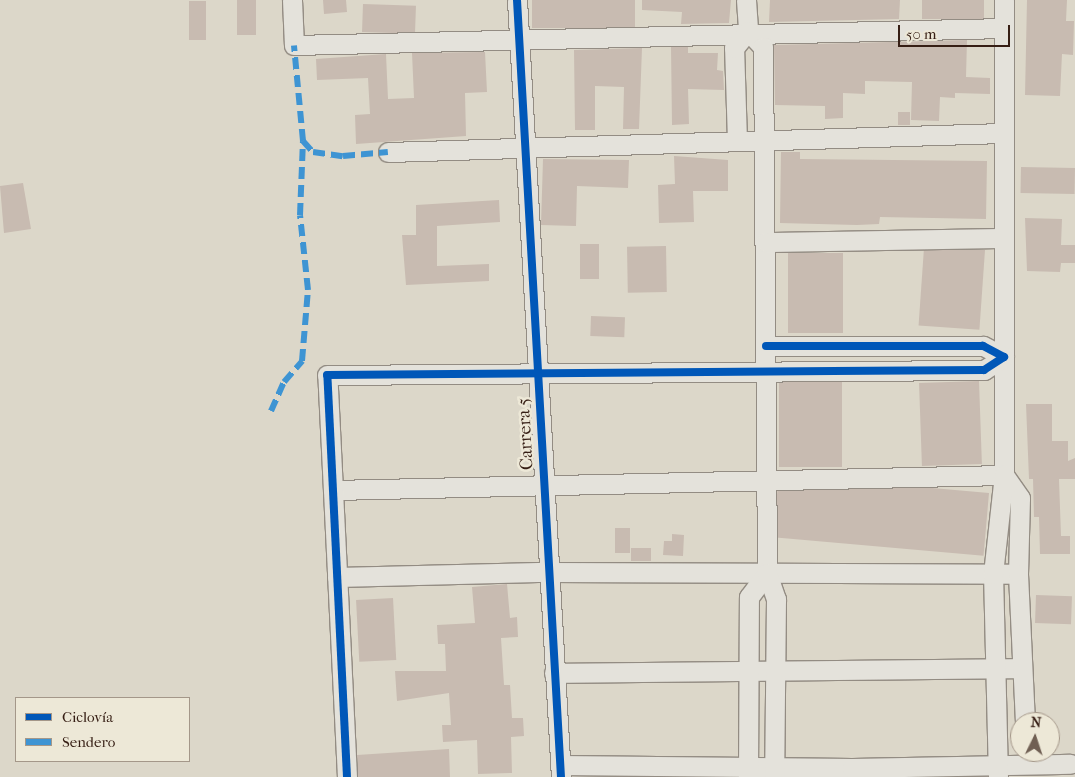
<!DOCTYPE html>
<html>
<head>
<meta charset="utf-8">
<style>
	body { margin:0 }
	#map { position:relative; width:1075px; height:777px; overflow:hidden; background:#dcd7c9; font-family:"IM FELL French Canon",serif }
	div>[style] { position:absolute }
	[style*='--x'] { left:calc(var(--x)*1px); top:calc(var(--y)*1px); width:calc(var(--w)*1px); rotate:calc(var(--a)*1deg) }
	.building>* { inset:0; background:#c8bbb1; transform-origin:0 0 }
	.roads { filter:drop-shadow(1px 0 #938c83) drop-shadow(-1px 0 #938c83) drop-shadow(0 1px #938c83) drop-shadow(0 -1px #938c83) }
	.minor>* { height:19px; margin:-9.5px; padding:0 9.5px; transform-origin:9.5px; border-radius:9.5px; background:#e4e2db }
	.quiet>* { height:6px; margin-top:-3px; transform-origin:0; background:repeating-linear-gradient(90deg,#3e94d3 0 12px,transparent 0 18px) }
	.cycleway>* { height:8px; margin:-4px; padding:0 4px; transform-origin:4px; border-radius:4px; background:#0057b8 }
	span { translate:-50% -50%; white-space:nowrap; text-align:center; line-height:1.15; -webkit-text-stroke:5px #ede8d7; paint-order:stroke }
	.street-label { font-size:18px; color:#361e14 }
	.legend { position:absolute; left:15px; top:697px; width:175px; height:65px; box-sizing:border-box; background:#ede8d7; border:1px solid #a49789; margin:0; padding:6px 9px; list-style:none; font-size:15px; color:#361e14 }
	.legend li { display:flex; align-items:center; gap:10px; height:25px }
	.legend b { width:25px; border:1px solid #a49789 }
	.north { position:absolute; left:1010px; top:712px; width:50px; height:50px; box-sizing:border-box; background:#ede8d7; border:1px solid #a49789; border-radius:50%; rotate:4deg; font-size:14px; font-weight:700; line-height:20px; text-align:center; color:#361e14 }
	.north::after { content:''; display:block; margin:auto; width:18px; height:22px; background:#705f53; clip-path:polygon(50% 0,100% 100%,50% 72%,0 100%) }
	.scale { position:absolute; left:898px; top:25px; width:112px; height:22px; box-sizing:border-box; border:2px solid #361e14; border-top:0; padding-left:6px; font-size:15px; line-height:18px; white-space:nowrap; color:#361e14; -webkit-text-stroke:4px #ede8d7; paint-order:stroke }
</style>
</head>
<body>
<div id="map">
	<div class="building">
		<i style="left:237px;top:0;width:19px;height:35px"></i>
		<i style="clip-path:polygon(323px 0,346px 0,347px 12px,324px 14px)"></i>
		<i style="left:532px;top:0;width:103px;height:28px"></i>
		<i style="clip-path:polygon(642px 0,731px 0,729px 23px,681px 24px,682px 12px,642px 10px)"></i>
		<i style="clip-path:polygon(770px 0,900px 0,899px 19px,769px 22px)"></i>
		<i style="left:922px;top:0;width:62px;height:19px"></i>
		<i style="clip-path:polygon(1027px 0,1067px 0,1066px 21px,1074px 21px,1073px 55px,1062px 54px,1060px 96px,1025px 95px)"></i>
		<i style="left:189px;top:1px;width:17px;height:39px"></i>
		<i style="left:363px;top:4px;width:53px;height:28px;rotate:2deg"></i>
		<i style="clip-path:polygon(967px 40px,966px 77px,990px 78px,990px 94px,955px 93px,955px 98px,940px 97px,939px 121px,911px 120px,912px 82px,865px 81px,865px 94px,843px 93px,843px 118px,825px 119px,825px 106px,775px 105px,774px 45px)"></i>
		<i style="clip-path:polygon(671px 47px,688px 47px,688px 53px,718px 53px,717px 70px,723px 71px,724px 90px,688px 89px,689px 124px,672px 125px)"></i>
		<i style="clip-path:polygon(642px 48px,639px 129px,623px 129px,624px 87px,595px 86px,595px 130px,575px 130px,574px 50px)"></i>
		<i style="clip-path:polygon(485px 52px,487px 92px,465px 93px,466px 136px,356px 144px,355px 115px,370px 114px,368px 78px,317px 80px,316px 59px,386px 54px,388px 99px,414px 98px,412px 53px)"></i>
		<i style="left:898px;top:112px;width:12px;height:13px"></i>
		<i style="clip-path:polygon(781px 152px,800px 152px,800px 159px,987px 161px,986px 219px,880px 217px,879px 224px,857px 225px,780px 223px)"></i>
		<i style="clip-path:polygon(674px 156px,728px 160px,728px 191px,693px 191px,694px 222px,659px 223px,658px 185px,675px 184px)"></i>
		<i style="clip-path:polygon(543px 159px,629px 160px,628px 188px,577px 186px,576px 226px,541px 225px)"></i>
		<i style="left:1021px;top:167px;width:54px;height:26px;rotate:1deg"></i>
		<i style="clip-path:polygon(23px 183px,31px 229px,4px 233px,0 186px)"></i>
		<i style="clip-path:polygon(499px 200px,500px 222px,437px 226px,437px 266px,489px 264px,489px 281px,406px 285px,402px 235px,416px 235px,416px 205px)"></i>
		<i style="clip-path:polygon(1025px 218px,1062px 219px,1061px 245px,1075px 245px,1075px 263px,1061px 263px,1060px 272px,1027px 271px)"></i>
		<i style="left:580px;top:244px;width:19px;height:35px"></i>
		<i style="left:666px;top:246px;width:46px;height:39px;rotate:89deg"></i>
		<i style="left:985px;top:250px;width:80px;height:61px;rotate:94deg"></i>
		<i style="left:788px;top:253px;width:55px;height:80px"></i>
		<i style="left:591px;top:316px;width:34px;height:20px;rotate:2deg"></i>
		<i style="left:979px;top:381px;width:83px;height:60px;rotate:88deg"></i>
		<i style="left:842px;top:382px;width:85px;height:63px;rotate:90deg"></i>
		<i style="clip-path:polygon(1026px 404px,1052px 404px,1052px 441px,1068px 441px,1068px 461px,1075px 458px,1075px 479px,1059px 479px,1061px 536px,1070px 536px,1070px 554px,1040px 554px,1039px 517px,1034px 517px,1033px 479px,1029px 479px)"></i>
		<i style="left:989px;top:493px;width:63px;height:211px;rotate:95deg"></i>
		<i style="left:615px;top:528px;width:15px;height:25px"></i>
		<i style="clip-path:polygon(672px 534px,684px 535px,683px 556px,663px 555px,664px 541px,672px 541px)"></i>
		<i style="left:631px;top:548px;width:20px;height:13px"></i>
		<i style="clip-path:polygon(507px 584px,510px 618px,517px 617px,518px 637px,501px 638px,504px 685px,510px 685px,512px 718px,523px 718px,524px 736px,511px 737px,512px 773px,478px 774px,477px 740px,443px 742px,442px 725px,451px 725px,449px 693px,397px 701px,395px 671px,446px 671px,445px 644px,438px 644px,437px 625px,475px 623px,472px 587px)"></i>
		<i style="left:1036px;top:595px;width:36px;height:28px;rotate:2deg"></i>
		<i style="left:393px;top:598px;width:62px;height:37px;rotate:87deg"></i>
		<i style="clip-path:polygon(449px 749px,450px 777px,358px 777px,357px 755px)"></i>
	</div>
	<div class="roads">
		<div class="minor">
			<i style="--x:292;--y:0;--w:45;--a:87.5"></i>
			<i style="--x:294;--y:45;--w:710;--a:-1.37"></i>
			<i style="--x:517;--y:0;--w:778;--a:86.76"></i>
			<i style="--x:746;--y:0;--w:31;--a:86"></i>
			<i style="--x:737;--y:141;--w:93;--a:-91.8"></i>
			<i style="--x:734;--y:48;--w:22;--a:-51"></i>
			<i style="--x:748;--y:31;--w:22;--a:47"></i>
			<i style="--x:763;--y:47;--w:526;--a:89.56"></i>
			<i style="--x:388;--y:152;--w:616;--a:-1.77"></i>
			<i style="--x:766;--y:242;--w:238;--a:-1"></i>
			<i style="--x:333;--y:490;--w:671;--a:-1.28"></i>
			<i style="--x:1004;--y:475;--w:475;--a:-90"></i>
			<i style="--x:337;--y:577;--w:211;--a:-1.4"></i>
			<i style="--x:548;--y:572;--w:470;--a:0.2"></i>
			<i style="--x:554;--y:673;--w:468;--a:-0.6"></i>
			<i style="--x:560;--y:765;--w:292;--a:0.6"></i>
			<i style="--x:852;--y:768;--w:218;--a:-1.1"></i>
			<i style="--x:347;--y:777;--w:402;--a:-92.8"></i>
			<i style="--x:327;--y:375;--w:657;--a:-0.44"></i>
			<i style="--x:984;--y:370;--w:24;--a:-33"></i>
			<i style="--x:1004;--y:357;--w:24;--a:-152"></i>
			<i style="--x:983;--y:346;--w:217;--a:180"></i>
			<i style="--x:748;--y:777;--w:180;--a:-89.7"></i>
			<i style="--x:749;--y:597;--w:30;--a:-53"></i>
			<i style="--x:767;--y:573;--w:28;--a:71"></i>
			<i style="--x:776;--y:599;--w:178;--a:90.6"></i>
			<i style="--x:998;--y:777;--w:203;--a:-91.4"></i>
			<i style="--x:993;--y:574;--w:100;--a:-83.7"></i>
			<i style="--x:1004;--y:475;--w:28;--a:55"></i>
			<i style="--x:1020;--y:498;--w:76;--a:91.5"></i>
			<i style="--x:1018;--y:574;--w:148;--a:87.3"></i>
		</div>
	</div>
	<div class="quiet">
		<i style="--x:303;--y:141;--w:15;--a:48"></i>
		<i style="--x:313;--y:152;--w:30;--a:8"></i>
		<i style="--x:343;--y:156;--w:45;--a:-5.1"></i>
		<i style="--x:271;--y:411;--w:32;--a:-66"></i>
		<i style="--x:284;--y:382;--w:28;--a:-49"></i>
		<i style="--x:302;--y:361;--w:71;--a:-85.2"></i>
		<i style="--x:308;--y:290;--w:75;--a:-96.1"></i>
		<i style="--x:300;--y:215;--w:74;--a:-87.7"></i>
		<i style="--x:303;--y:141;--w:96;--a:-95.4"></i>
	</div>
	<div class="cycleway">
		<i style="--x:517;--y:0;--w:778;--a:86.76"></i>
		<i style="--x:347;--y:777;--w:402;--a:-92.8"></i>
		<i style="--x:327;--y:375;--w:657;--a:-0.44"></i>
		<i style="--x:984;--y:370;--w:24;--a:-33"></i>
		<i style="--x:1004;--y:357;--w:24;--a:-152"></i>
		<i style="--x:983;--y:346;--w:217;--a:180"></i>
	</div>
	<div class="street-label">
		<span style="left:526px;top:434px;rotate:-93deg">Carrera 5</span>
	</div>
	<ul class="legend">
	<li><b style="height:6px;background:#0057b8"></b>Ciclovía</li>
	<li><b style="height:6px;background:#3e94d3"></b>Sendero</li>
	</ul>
	<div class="north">N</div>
	<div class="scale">50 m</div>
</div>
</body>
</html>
